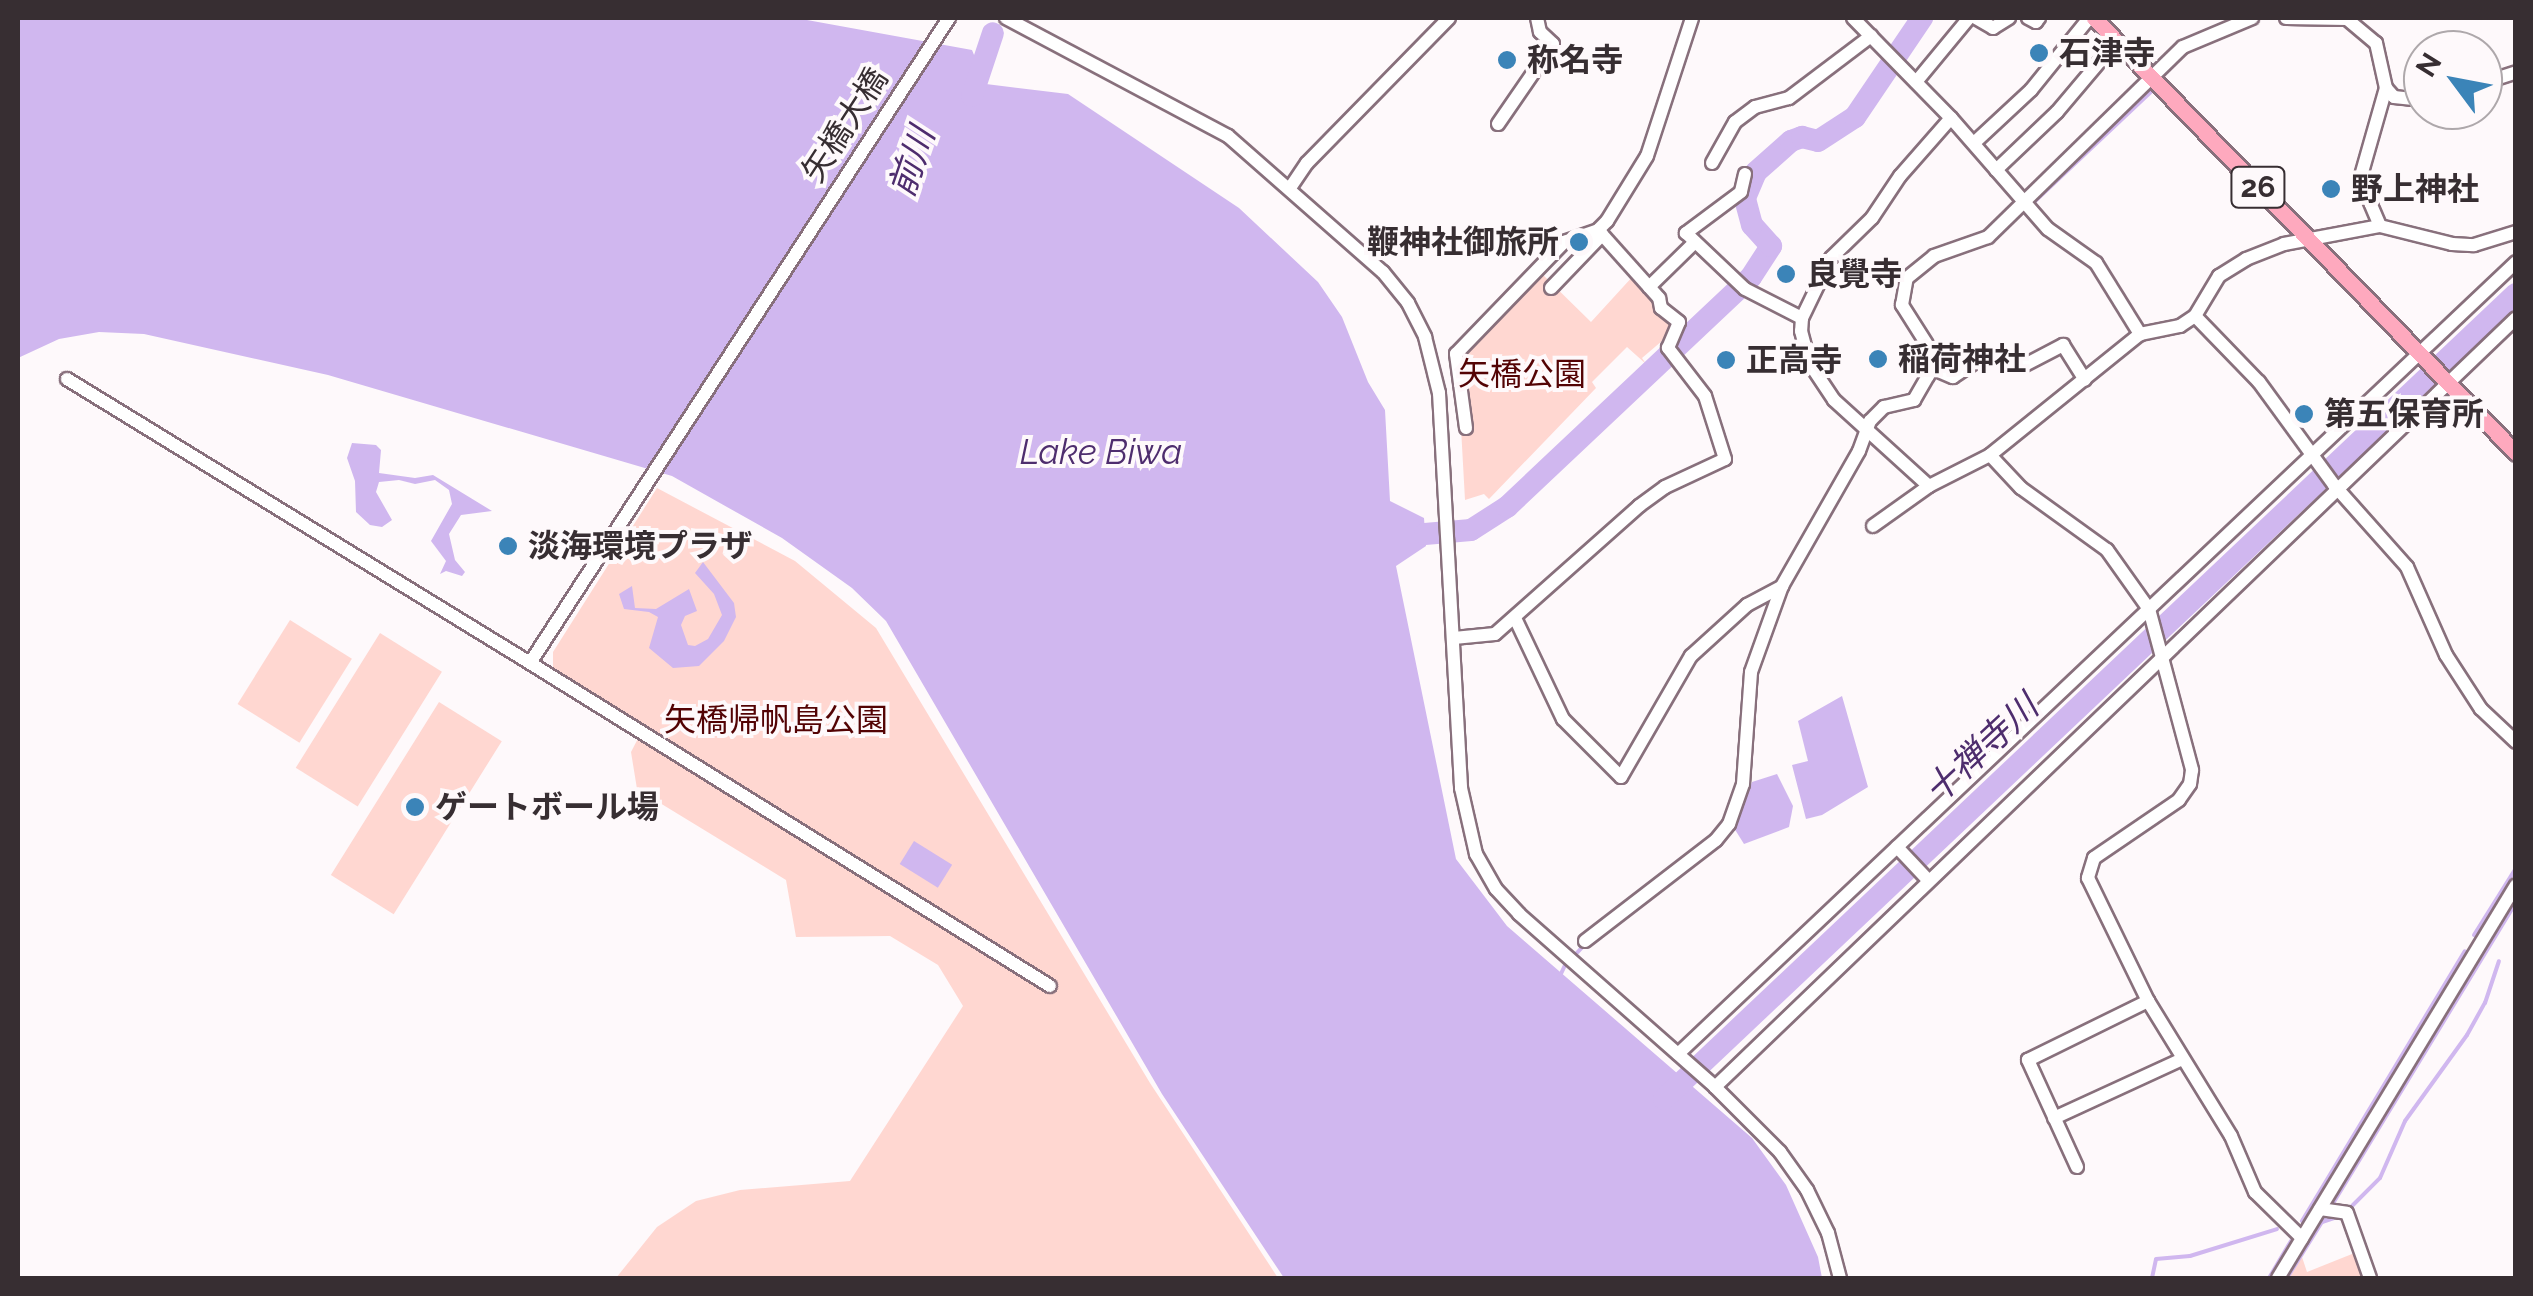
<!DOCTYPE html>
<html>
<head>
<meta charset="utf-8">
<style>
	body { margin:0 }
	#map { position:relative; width:2533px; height:1296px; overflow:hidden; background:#fef9fb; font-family:Raleway,"Noto Sans JP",sans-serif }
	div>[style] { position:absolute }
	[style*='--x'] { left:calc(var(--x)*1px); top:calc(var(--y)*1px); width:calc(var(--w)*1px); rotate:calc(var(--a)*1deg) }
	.green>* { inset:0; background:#ffd7d1; transform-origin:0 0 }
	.water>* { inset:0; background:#d0b7ef; transform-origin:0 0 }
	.stream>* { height:4px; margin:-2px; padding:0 2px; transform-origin:2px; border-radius:2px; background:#d0b7ef }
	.river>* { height:22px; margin:-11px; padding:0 11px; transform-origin:11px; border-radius:11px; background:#d0b7ef }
	.roads { filter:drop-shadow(2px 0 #88707c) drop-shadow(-2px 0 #88707c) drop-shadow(0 2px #88707c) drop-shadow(0 -2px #88707c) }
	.minor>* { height:12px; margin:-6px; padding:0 6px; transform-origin:6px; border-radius:6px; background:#fff }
	.major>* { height:15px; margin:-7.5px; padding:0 7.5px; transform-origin:7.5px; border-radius:7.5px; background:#fea9be }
	.dots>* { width:28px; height:28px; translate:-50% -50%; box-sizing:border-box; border:5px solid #fef9fb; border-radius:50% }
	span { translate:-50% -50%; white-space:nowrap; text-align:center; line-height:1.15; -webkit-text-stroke:8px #fef9fb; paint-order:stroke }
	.shield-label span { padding:2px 8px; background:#fef9fb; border:2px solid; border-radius:8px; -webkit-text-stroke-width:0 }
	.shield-label { font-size:30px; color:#372e32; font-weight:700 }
	.poi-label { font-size:32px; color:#372e32; font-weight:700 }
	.left { translate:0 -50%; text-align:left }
	.right { translate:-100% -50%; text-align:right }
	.street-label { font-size:32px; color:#372e32 }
	.park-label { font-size:32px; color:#530304 }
	.water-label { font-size:35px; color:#4e2d6e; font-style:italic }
	.frame { position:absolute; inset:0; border:20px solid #372e32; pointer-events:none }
	.north { position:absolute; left:2403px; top:30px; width:100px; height:100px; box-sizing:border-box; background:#fef9fb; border:2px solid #aea8ab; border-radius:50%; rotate:302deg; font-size:28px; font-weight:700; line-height:40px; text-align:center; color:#372e32 }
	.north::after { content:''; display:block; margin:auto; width:35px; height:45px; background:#3b84b8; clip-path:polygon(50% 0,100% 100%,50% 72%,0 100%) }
</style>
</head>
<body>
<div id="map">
	<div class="green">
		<i style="clip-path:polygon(1537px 269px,1591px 322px,1634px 275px,1672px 323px,1669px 335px,1642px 358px,1646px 364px,1627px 347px,1592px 382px,1596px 388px,1489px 499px,1484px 494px,1465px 500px,1459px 392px,1452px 354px)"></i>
		<i style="clip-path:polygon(657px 488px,795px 561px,876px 628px,1150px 1083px,1278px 1278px,616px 1278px,657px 1227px,696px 1201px,740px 1190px,850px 1181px,963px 1006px,938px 965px,890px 936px,796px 937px,786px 880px,637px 789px,631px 752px,644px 727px,553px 669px,553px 652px)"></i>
		<i style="left:290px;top:620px;width:73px;height:99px;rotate:32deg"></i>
		<i style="left:380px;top:633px;width:73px;height:159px;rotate:32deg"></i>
		<i style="left:439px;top:702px;width:74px;height:204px;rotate:32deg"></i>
		<i style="clip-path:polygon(2357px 1252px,2364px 1278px,2288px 1278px,2302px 1257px,2307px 1272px)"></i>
	</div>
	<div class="water">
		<i style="clip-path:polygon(18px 18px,796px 18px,972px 50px,986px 84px,1068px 94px,1239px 208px,1318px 282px,1342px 317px,1368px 382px,1385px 410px,1390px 501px,1424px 518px,1426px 546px,1396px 566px,1456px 859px,1507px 926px,1752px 1138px,1786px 1185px,1818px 1257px,1822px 1278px,1284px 1278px,1162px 1094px,886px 621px,852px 588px,782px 538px,672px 476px,328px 375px,144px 334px,99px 332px,59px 339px,18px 358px)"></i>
		<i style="clip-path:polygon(352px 443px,376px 445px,381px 450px,379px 473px,415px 478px,433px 475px,492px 511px,461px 515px,449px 534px,455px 560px,465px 572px,462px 576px,446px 571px,440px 574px,446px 561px,431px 541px,452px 504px,449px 490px,435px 480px,415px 484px,399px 480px,379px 482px,376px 492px,392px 520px,382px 527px,370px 525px,356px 512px,355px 481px,347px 458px)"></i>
		<i style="clip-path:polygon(703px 562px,734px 603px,736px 617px,724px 641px,699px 666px,673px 668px,649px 648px,658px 617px,649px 612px,624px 609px,619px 594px,632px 586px,635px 608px,656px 609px,689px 589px,697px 611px,685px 616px,681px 625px,688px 645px,695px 646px,708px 639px,722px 615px,714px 594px,695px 573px)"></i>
		<i style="clip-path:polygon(1842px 696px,1868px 787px,1822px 815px,1806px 819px,1792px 765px,1808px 761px,1798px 721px)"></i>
		<i style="clip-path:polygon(1777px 774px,1793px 806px,1789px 827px,1744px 844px,1734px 828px,1752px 782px)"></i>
		<i style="left:914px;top:841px;width:45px;height:27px;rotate:32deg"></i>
	</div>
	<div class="stream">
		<i style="--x:2032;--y:204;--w:165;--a:-43.3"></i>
		<i style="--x:2474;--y:935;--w:79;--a:-57.9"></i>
		<i style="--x:1574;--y:956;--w:18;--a:-47"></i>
		<i style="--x:1559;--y:978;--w:14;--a:-65"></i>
		<i style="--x:2332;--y:1205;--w:354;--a:-58.7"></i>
		<i style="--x:2348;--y:1210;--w:45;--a:-45"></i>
		<i style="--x:2380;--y:1178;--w:62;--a:-66.3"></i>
		<i style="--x:2405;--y:1121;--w:106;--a:-54.2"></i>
		<i style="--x:2467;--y:1035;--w:37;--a:-61"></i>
		<i style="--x:2485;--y:1003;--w:44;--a:-71.6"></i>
		<i style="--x:2302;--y:1221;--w:315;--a:-58.9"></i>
		<i style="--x:2322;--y:1222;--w:19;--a:-18"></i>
		<i style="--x:2152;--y:1278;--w:19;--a:-78"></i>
		<i style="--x:2156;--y:1259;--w:34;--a:-5"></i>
		<i style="--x:2190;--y:1256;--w:91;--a:-17.2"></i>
		<i style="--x:2269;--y:1278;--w:43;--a:-59.3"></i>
		<i style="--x:2287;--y:1278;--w:72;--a:-58.1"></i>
	</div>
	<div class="river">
		<i style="--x:972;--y:96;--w:66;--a:-71.6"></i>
		<i style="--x:1425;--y:534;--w:46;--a:-5"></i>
		<i style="--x:1471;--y:530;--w:43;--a:-32.6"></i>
		<i style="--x:1507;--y:507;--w:335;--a:-43.3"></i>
		<i style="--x:1751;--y:277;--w:37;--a:-57"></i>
		<i style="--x:1771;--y:246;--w:28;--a:-132"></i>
		<i style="--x:1752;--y:225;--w:28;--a:-105"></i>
		<i style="--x:1745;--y:198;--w:28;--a:-67"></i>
		<i style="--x:1756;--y:172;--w:47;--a:-41.5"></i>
		<i style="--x:1791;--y:141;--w:12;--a:-20"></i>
		<i style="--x:1802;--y:137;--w:16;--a:14"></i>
		<i style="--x:1818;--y:141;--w:44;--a:-33"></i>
		<i style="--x:1855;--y:117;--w:120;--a:-55.9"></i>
		<i style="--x:1664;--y:1099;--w:1172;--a:-43.38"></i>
	</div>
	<div class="roads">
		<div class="minor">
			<i style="--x:1006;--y:18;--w:251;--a:28"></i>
			<i style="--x:1228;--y:136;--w:206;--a:41.3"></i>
			<i style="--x:1383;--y:272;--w:40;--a:51"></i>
			<i style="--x:1408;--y:303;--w:38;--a:63"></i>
			<i style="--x:1425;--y:337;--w:58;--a:76"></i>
			<i style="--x:1439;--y:393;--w:396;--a:86.8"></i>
			<i style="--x:1461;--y:788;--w:68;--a:77.2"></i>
			<i style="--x:1476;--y:854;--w:40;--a:60.3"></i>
			<i style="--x:1496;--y:889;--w:34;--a:47"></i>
			<i style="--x:1519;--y:914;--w:261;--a:41.4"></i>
			<i style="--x:1715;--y:1087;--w:92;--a:45"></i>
			<i style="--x:1780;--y:1152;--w:47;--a:54.6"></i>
			<i style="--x:1807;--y:1190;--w:48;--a:64"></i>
			<i style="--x:1828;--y:1233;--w:47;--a:75.1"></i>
			<i style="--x:1853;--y:18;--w:140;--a:45.6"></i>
			<i style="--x:1951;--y:118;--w:147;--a:48.9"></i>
			<i style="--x:2048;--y:229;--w:59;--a:35.3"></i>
			<i style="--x:2096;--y:263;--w:84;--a:58.2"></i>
			<i style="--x:1976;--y:18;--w:20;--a:30"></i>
			<i style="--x:1993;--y:28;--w:19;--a:-32"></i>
			<i style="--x:2028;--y:18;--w:9;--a:27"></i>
			<i style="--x:2036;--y:22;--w:5;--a:-53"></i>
			<i style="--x:2286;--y:18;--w:61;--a:0.9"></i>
			<i style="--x:2347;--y:19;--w:38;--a:40"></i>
			<i style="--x:2376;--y:43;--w:46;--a:77.5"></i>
			<i style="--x:2386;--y:88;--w:95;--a:105.9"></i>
			<i style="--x:2360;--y:179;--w:51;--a:66.9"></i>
			<i style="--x:1916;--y:82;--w:83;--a:-50.4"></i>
			<i style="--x:2483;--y:83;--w:35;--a:-18"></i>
			<i style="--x:2386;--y:88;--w:12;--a:48"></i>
			<i style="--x:2394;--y:97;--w:29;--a:6"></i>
			<i style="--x:1951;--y:118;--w:77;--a:131.3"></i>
			<i style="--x:1900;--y:176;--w:50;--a:123.7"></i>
			<i style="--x:1872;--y:218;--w:57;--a:135.7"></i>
			<i style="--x:1831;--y:258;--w:67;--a:115.8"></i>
			<i style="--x:1802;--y:318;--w:13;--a:94"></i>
			<i style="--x:1801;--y:331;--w:34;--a:75"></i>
			<i style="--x:1810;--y:364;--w:43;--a:56.3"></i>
			<i style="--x:1834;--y:400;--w:128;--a:42.2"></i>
			<i style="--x:1929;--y:486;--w:68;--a:-26.9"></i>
			<i style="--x:1990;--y:455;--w:193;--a:-38.9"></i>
			<i style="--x:2140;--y:334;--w:41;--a:-11.3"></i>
			<i style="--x:2180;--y:326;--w:18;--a:-34"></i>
			<i style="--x:2195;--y:316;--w:47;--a:-59"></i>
			<i style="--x:2219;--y:276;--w:32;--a:-32"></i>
			<i style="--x:2246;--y:259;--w:41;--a:-21.5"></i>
			<i style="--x:2284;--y:244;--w:98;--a:-10.6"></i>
			<i style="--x:2380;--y:226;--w:74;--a:14"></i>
			<i style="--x:2452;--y:244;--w:22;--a:3"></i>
			<i style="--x:2474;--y:245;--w:44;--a:-17.2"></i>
			<i style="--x:1498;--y:124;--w:97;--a:-55.5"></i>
			<i style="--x:1553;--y:44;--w:18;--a:-137"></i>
			<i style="--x:1540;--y:32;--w:14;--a:-102"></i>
			<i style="--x:1974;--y:143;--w:78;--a:-42.9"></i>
			<i style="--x:2031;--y:90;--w:92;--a:-51.1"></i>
			<i style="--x:1712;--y:163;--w:47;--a:-60.7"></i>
			<i style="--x:1735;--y:122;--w:25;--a:-37"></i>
			<i style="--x:1755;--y:107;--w:35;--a:-15"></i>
			<i style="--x:1789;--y:98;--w:103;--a:-37.1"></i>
			<i style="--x:1996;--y:170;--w:84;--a:-43.6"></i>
			<i style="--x:2057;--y:112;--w:93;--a:-49.8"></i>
			<i style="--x:1745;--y:174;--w:18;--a:103"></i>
			<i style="--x:1741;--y:192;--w:69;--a:143.3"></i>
			<i style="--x:1686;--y:233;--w:81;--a:43.5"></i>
			<i style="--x:1745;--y:289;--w:64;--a:27"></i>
			<i style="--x:1290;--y:188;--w:30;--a:-56"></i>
			<i style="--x:1307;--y:163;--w:203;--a:-45.6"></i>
			<i style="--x:1649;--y:287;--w:63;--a:-44.4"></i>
			<i style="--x:1551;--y:288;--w:74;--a:-46.1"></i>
			<i style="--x:2195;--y:316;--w:92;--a:45.9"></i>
			<i style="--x:2259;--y:382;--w:127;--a:53.9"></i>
			<i style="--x:2334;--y:485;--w:110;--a:48.3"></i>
			<i style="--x:2407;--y:567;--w:96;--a:66.1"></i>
			<i style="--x:2446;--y:655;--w:64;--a:57.1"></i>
			<i style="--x:2481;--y:709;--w:48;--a:43.3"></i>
			<i style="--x:1929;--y:367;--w:26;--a:23"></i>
			<i style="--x:1953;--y:377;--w:37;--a:-34"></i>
			<i style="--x:1984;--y:356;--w:17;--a:-10"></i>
			<i style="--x:2001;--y:353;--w:23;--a:40"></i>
			<i style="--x:2019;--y:368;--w:50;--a:-27.6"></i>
			<i style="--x:2063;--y:345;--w:41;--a:57.8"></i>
			<i style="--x:67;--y:379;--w:543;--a:31.52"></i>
			<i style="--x:530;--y:663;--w:769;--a:-56.99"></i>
			<i style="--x:1466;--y:428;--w:75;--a:-97.7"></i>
			<i style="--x:1456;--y:354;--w:156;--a:-46"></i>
			<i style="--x:1564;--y:242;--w:36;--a:-19"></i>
			<i style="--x:1598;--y:230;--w:13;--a:-45"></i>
			<i style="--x:1607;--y:221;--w:76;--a:-58.4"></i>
			<i style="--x:1647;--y:156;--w:145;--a:-71.9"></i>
			<i style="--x:1990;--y:455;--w:45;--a:46.8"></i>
			<i style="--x:2021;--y:488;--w:106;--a:35.8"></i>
			<i style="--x:2107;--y:550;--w:72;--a:54.6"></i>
			<i style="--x:2149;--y:609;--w:167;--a:75"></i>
			<i style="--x:2192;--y:770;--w:14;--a:98"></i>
			<i style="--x:2190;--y:784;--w:19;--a:125"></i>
			<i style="--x:2179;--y:800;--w:103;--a:145.7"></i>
			<i style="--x:2094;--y:858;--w:21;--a:107"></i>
			<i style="--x:2088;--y:878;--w:137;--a:64"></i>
			<i style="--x:2148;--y:1001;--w:158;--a:58.4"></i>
			<i style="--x:2231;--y:1136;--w:61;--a:66.8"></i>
			<i style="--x:2255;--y:1192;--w:66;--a:44.4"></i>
			<i style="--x:1873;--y:526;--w:69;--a:-35.5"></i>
			<i style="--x:1515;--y:618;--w:112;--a:64.6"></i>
			<i style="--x:1563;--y:719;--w:82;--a:45"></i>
			<i style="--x:1621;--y:777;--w:140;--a:-60"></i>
			<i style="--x:1691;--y:656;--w:76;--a:-42.3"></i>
			<i style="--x:1747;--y:605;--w:40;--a:-28"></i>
			<i style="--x:1454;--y:638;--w:41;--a:-5.6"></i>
			<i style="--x:1495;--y:634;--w:193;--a:-41.6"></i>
			<i style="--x:1639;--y:506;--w:32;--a:-36"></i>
			<i style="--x:1665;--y:487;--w:66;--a:-25"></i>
			<i style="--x:1725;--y:459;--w:66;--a:-107.6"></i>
			<i style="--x:1705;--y:396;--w:61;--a:-127.6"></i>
			<i style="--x:1668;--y:348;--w:28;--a:-67"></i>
			<i style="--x:1679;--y:322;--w:23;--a:-142"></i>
			<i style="--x:1661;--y:308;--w:10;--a:-101"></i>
			<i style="--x:1659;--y:298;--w:91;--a:-131.9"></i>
			<i style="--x:530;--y:663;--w:612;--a:31.85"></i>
			<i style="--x:1897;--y:847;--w:45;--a:46.8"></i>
			<i style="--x:1585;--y:941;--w:165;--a:-37.6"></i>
			<i style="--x:1716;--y:840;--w:21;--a:-51"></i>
			<i style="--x:1729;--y:824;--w:42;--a:-70.7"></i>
			<i style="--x:1743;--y:784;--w:112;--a:-85.9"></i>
			<i style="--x:1751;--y:672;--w:91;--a:-70.2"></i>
			<i style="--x:1782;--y:586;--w:155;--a:-60.3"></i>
			<i style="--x:1859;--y:451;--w:32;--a:-70"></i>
			<i style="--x:1870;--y:421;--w:20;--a:-45"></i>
			<i style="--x:1884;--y:407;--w:31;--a:-13"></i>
			<i style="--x:1914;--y:400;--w:28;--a:-60"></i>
			<i style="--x:1928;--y:376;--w:30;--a:-90"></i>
			<i style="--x:1928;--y:346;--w:49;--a:-122.4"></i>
			<i style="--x:1902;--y:305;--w:27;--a:-80"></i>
			<i style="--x:1907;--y:278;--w:35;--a:-39"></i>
			<i style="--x:1934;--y:256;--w:57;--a:-19.4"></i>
			<i style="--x:1988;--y:237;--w:272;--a:-44.3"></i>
			<i style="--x:2183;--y:47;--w:75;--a:-22.8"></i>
			<i style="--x:1678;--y:1054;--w:1153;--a:-43.38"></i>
			<i style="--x:1715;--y:1087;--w:1110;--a:-43.83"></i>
			<i style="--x:2054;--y:1118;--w:141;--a:-24.7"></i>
			<i style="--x:2077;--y:1167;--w:118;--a:-114.6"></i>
			<i style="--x:2028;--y:1060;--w:134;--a:-26.2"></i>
			<i style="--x:2320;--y:1209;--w:27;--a:8"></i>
			<i style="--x:2347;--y:1213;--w:69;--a:70.5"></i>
			<i style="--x:2278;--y:1278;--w:459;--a:-58.8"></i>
		</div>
		<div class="major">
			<i style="--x:2094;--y:18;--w:606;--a:45.87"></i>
		</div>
	</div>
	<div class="dots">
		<i style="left:2039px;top:53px;background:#3b84b8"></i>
		<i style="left:1507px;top:60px;background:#3b84b8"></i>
		<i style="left:2331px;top:189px;background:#3b84b8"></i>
		<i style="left:1579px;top:242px;background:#3b84b8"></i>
		<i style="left:1786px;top:274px;background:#3b84b8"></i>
		<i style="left:1878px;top:359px;background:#3b84b8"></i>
		<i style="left:1726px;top:360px;background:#3b84b8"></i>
		<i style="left:2304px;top:414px;background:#3b84b8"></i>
		<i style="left:508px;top:546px;background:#3b84b8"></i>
		<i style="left:415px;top:807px;background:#3b84b8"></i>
	</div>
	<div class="shield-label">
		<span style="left:2258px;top:187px">26</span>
	</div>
	<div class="poi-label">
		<span class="left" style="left:2059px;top:53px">石津寺</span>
		<span class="left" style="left:1527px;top:60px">称名寺</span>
		<span class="left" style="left:2351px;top:189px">野上神社</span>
		<span class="right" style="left:1559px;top:242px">鞭神社御旅所</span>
		<span class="left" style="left:1806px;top:274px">良覺寺</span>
		<span class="left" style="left:1898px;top:359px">稲荷神社</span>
		<span class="left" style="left:1746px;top:360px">正高寺</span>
		<span class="left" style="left:2324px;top:414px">第五保育所</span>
		<span class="left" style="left:528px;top:546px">淡海環境プラザ</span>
		<span class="left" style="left:435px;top:807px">ゲートボール場</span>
	</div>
	<div class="street-label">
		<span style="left:845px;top:125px;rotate:-57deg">矢橋大橋</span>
	</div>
	<div class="park-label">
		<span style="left:1522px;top:374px">矢橋公園</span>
		<span style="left:776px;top:720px">矢橋帰帆島公園</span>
	</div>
	<div class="water-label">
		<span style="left:912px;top:162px;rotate:-71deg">前川</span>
		<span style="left:1101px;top:452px">Lake Biwa</span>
		<span style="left:1981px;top:749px;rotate:-43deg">十禅寺川</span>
	</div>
	<div class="frame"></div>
	<div class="north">N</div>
</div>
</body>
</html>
